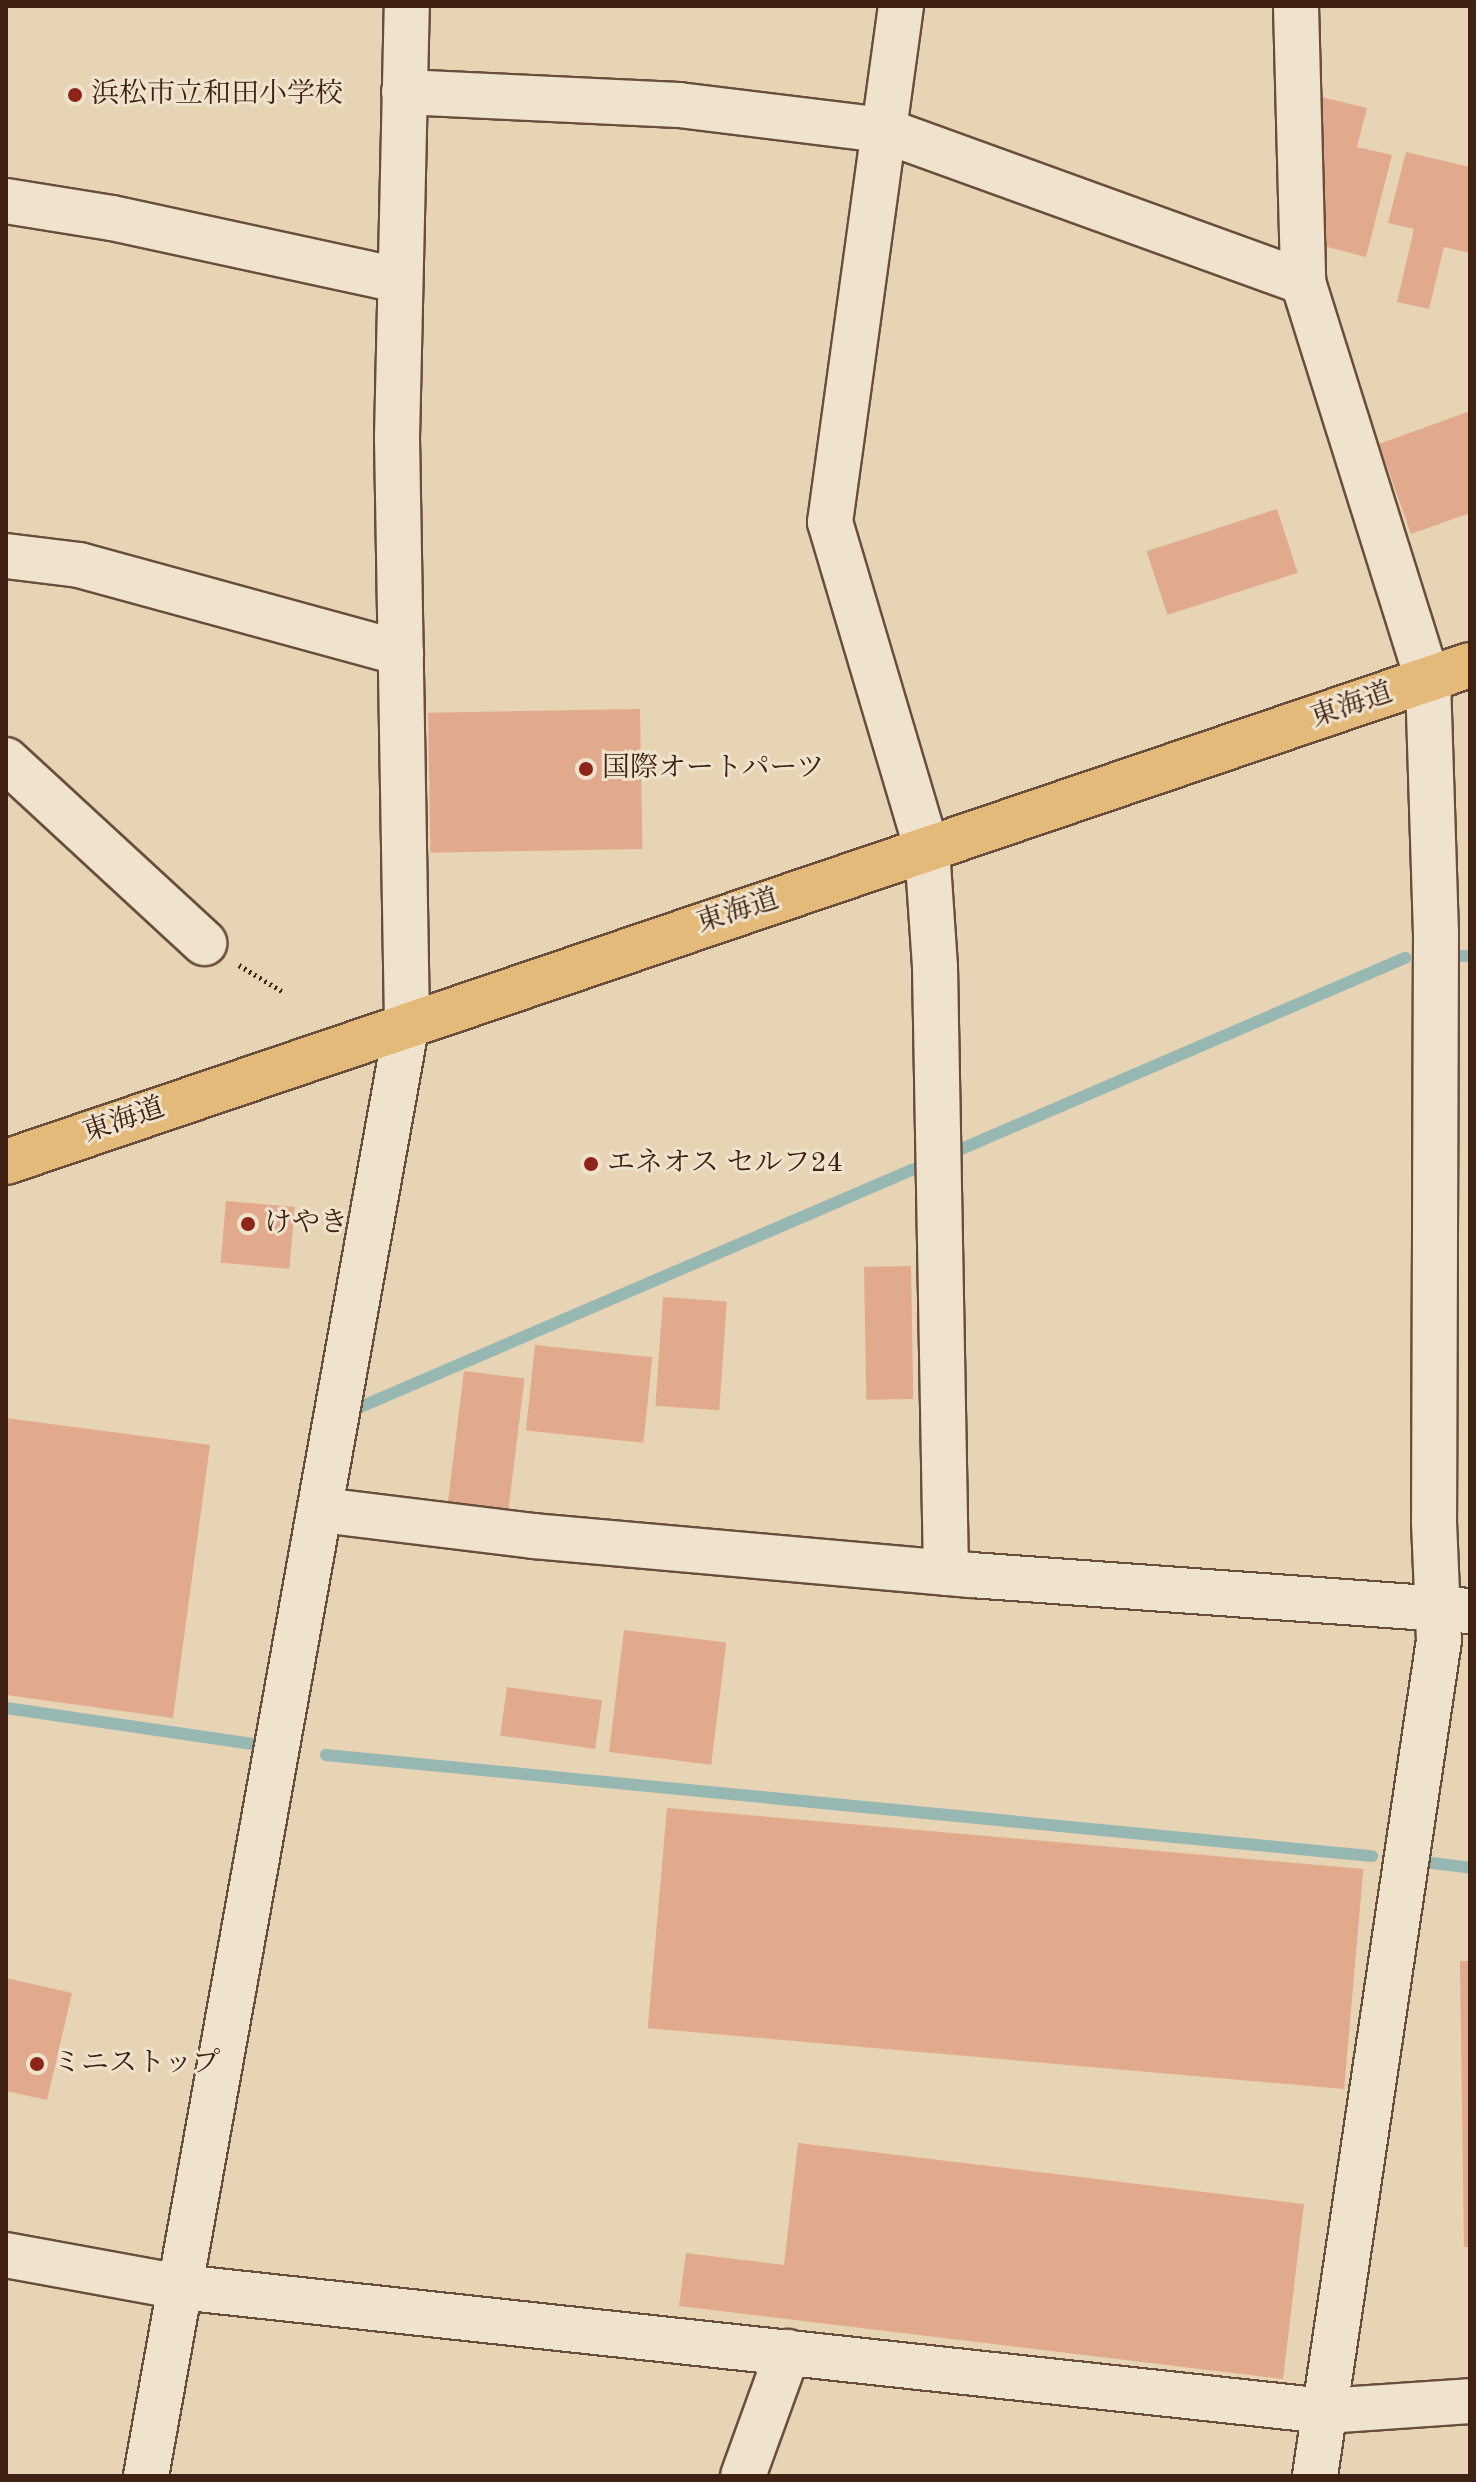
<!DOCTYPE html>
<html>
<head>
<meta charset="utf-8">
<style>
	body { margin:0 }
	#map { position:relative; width:1476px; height:2482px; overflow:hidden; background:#e7d4b4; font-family:"Old Standard TT","Noto Serif JP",serif }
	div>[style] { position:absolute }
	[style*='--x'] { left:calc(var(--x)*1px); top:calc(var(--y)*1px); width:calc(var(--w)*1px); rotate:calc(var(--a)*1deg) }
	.stream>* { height:12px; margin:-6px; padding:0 6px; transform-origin:6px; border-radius:6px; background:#97b7b2 }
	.building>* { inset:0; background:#e1aa8c; transform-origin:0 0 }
	.path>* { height:5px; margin-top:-2.5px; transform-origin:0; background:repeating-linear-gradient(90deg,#402114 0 2px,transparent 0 6px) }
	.roads { filter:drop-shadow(2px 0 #6a4e3c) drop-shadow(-2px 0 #6a4e3c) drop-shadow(0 2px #6a4e3c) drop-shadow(0 -2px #6a4e3c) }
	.minor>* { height:44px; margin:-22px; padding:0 22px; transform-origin:22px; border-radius:22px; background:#efe3ce }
	.highway>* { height:44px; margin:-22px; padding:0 22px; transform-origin:22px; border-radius:22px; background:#e4ba7a }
	.dots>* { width:22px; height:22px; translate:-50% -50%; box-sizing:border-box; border:4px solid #efe3ce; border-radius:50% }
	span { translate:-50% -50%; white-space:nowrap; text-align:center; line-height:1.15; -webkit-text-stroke:6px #efe3ce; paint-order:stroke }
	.poi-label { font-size:28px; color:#402114 }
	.left { translate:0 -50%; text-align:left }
	.street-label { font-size:28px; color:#402114 }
	.frame { position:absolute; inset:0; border:8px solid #402114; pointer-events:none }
</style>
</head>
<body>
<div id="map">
	<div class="stream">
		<i style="--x:1461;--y:956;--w:9;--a:0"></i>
		<i style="--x:959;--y:1150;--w:486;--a:-23.3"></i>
		<i style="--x:358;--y:1408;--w:605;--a:-23.26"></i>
		<i style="--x:6;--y:1708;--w:251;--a:8.3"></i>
		<i style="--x:326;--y:1755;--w:1051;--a:5.52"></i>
		<i style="--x:1432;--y:1863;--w:38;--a:7"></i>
	</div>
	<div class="building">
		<i style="clip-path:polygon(1317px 96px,1367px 108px,1357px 147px,1392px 155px,1366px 257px,1316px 244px)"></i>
		<i style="clip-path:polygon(1406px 152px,1470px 167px,1470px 253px,1444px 247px,1429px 309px,1397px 302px,1414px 229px,1388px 223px)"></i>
		<i style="clip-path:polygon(1470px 411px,1470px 513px,1411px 534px,1379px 444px)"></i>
		<i style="left:1277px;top:509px;width:67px;height:137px;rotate:72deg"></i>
		<i style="left:640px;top:709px;width:140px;height:212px;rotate:89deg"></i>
		<i style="left:226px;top:1201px;width:69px;height:62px;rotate:5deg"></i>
		<i style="left:911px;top:1266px;width:133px;height:47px;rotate:89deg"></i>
		<i style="left:663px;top:1297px;width:64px;height:109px;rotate:4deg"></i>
		<i style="left:535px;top:1345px;width:118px;height:86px;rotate:6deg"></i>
		<i style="left:464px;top:1371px;width:61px;height:138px;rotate:7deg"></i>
		<i style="clip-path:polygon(6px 1418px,210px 1445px,173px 1718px,6px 1695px)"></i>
		<i style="left:624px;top:1630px;width:103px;height:123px;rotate:7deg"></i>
		<i style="left:507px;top:1687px;width:96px;height:49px;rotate:8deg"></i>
		<i style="left:667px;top:1808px;width:699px;height:221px;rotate:5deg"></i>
		<i style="clip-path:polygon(1460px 1961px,1470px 1961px,1470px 2247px,1464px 2247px)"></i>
		<i style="clip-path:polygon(6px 1978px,72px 1993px,47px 2100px,6px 2091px)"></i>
		<i style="clip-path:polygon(798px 2143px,1304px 2204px,1283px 2379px,679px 2306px,686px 2253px,784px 2265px)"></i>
	</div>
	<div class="path">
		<i style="--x:239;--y:965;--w:52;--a:31.5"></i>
	</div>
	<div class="roads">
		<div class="minor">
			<i style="--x:901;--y:6;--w:521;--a:97.83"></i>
			<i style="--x:830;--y:522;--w:341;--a:73.5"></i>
			<i style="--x:927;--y:849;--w:118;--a:86.1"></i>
			<i style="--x:935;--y:967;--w:606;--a:88.96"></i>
			<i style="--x:1296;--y:6;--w:276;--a:88.5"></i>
			<i style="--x:404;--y:92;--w:275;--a:2.7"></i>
			<i style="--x:679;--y:105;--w:206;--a:7"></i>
			<i style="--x:883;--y:130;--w:447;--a:19.9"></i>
			<i style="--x:1303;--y:282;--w:417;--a:72.6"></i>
			<i style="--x:1428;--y:680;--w:253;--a:88.2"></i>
			<i style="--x:1436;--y:933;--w:589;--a:90.19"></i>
			<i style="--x:1434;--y:1522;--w:118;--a:87.6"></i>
			<i style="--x:1439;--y:1640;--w:845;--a:98.44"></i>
			<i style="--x:6;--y:201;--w:107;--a:9.1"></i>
			<i style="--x:112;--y:218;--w:294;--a:12.2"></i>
			<i style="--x:6;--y:556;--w:74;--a:7"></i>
			<i style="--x:79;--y:565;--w:334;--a:15.3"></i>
			<i style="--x:6;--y:760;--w:270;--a:42.7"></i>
			<i style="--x:322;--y:1510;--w:214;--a:7"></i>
			<i style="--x:534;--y:1536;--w:439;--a:5.1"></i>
			<i style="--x:971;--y:1575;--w:500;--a:4.13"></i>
			<i style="--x:6;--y:2255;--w:177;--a:10.4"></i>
			<i style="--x:180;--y:2287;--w:1152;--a:6.18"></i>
			<i style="--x:1325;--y:2411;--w:145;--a:-3.9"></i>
			<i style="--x:146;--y:2476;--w:1477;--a:-79.82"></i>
			<i style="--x:407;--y:1022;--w:584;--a:-90.98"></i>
			<i style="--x:397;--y:438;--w:432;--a:-88.7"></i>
			<i style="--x:743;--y:2476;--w:132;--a:-70.1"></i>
		</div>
		<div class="highway">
			<i style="--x:6;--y:1162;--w:1546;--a:-18.75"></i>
		</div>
	</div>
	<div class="dots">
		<i style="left:75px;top:95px;background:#8f2418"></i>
		<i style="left:586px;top:769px;background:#8f2418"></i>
		<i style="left:591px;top:1164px;background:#8f2418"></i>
		<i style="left:248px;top:1224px;background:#8f2418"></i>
		<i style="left:37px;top:2064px;background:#8f2418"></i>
	</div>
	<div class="poi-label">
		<span class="left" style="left:91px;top:95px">浜松市立和田小学校</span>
		<span class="left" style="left:602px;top:769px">国際オートパーツ</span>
		<span class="left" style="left:607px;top:1164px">エネオス セルフ24</span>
		<span class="left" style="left:264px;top:1224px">けやき</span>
		<span class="left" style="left:53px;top:2064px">ミニストップ</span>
	</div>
	<div class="street-label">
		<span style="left:1352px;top:706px;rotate:-19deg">東海道</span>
		<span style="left:738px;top:912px;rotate:-18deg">東海道</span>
		<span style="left:124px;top:1121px;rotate:-19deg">東海道</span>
	</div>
	<div class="frame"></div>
</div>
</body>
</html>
